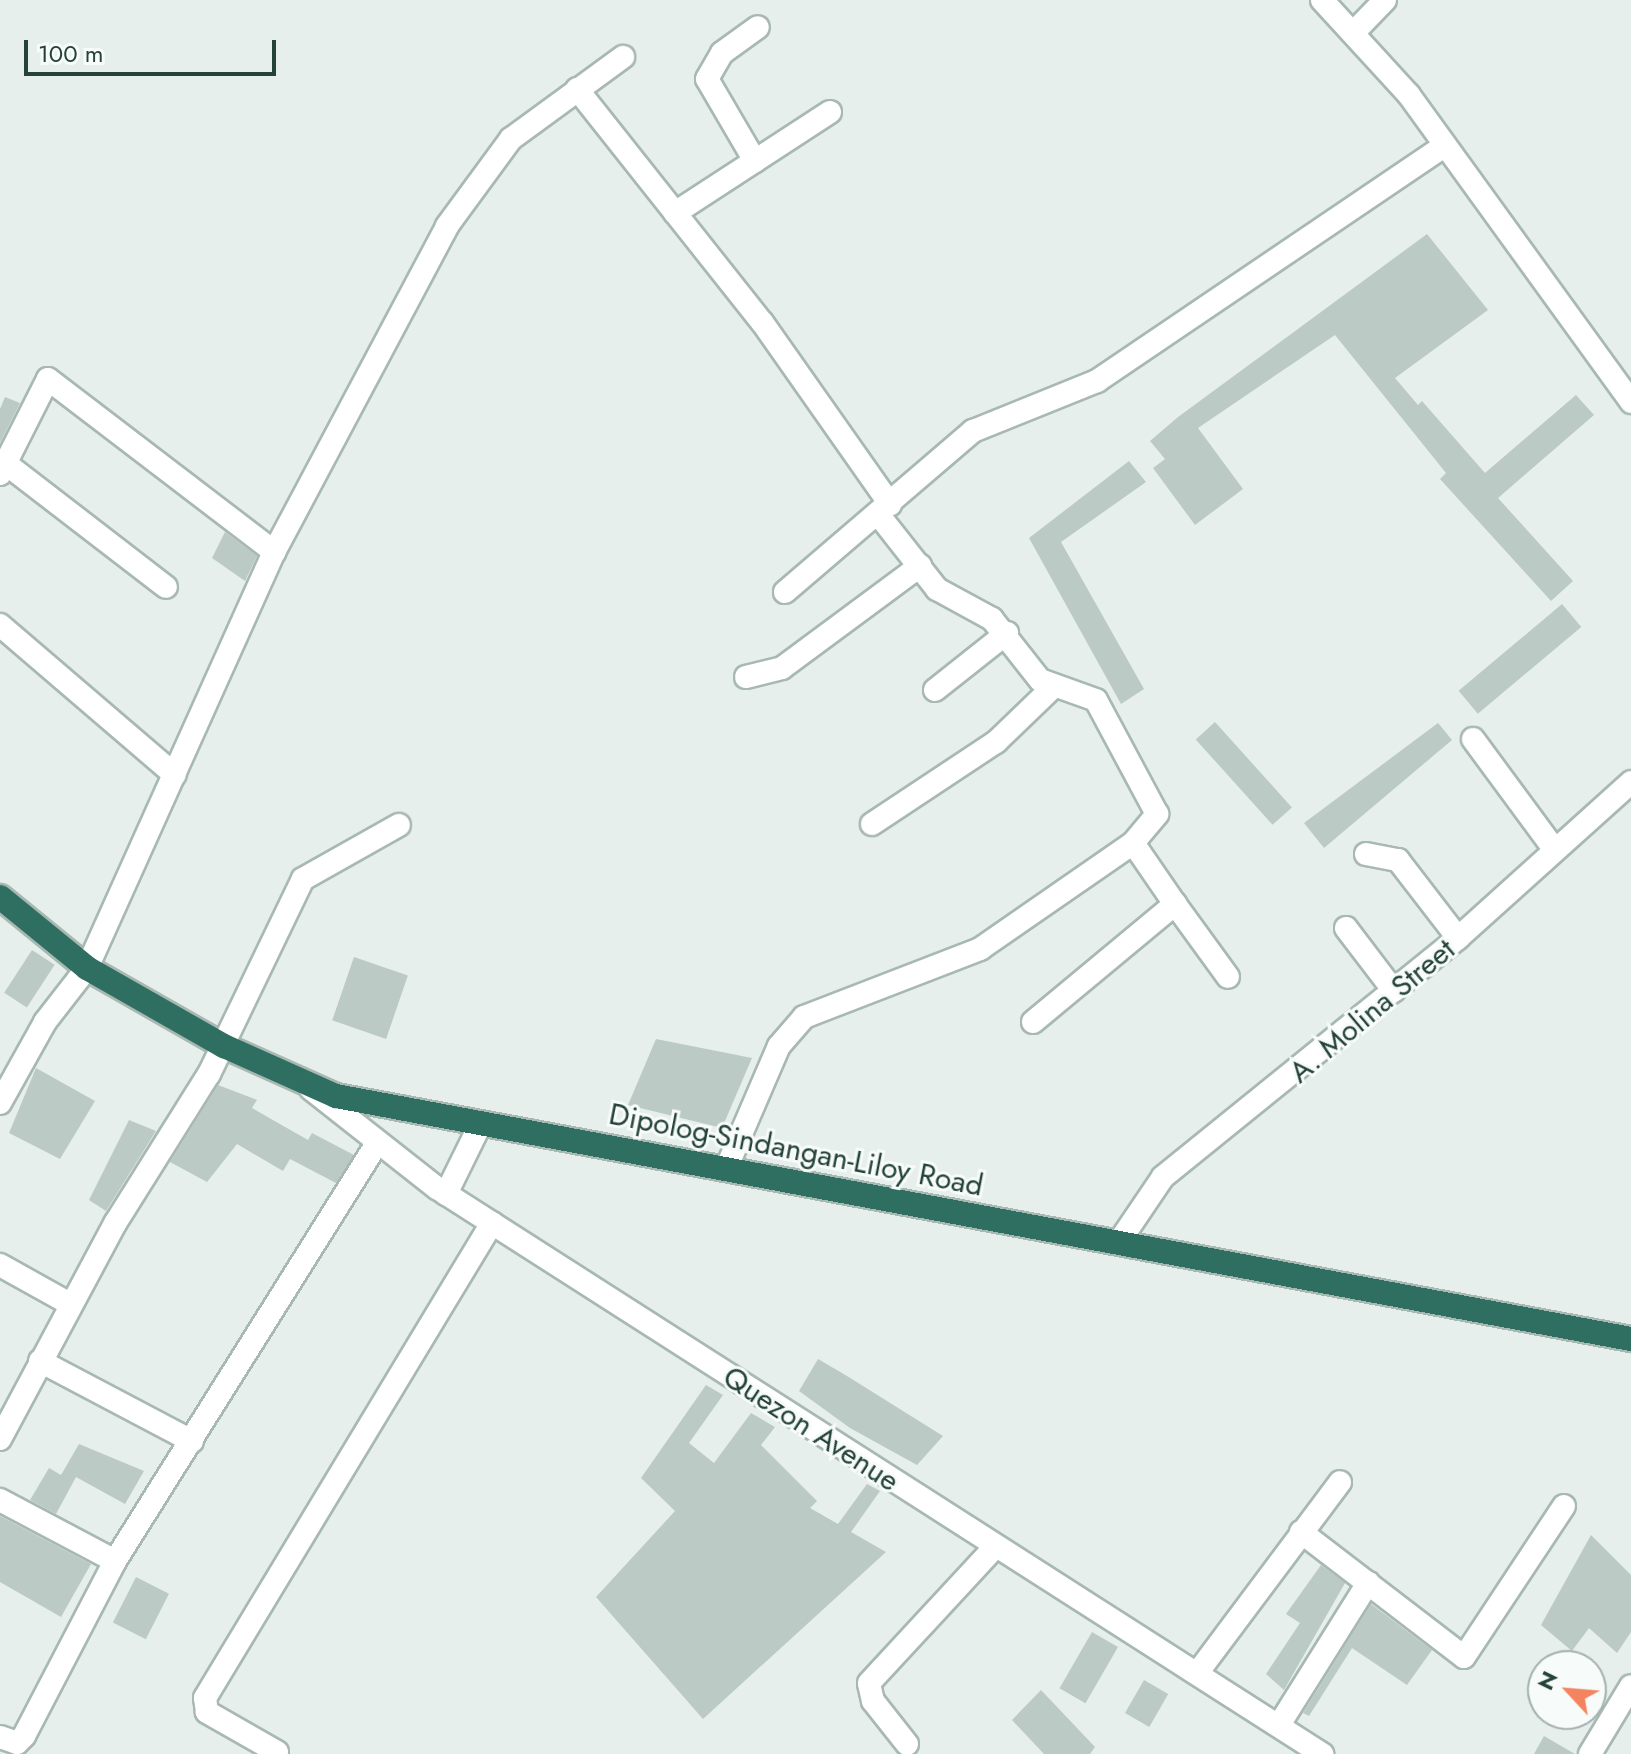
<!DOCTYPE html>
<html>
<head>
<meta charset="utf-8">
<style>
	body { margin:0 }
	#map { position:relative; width:1631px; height:1754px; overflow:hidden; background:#e6efeb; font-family:Jost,sans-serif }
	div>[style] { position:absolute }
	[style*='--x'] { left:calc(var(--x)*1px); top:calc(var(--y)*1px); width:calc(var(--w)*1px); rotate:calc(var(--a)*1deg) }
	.building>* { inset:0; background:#bbcac4; transform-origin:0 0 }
	.roads { filter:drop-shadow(2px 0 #a8b8b2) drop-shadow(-2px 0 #a8b8b2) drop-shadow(0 2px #a8b8b2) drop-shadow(0 -2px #a8b8b2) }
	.minor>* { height:22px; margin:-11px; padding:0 11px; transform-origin:11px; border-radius:11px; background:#fff }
	.highway>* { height:24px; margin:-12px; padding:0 12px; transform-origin:12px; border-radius:12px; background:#2f6f62 }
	span { translate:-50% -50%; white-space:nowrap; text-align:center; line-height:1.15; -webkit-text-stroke:6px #f7fbf9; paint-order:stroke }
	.street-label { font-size:30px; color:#24423a }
	.north { position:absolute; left:1527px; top:1650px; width:80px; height:80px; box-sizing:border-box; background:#f7fbf9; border:2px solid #a3b1ad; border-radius:50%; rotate:296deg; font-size:22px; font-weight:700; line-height:32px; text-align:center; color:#24423a }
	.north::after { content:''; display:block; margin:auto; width:28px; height:36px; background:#f4845f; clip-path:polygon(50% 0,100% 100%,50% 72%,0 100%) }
	.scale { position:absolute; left:24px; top:40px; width:252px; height:36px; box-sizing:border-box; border:4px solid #24423a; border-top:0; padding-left:10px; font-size:24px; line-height:28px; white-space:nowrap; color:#24423a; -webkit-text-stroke:6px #f7fbf9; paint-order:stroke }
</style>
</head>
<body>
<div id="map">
	<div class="building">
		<i style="clip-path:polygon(1427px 234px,1488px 310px,1395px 378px,1418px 405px,1422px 401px,1485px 473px,1576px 395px,1594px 415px,1498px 498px,1573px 581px,1551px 601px,1440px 479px,1446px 473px,1335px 335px,1198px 428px,1243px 489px,1195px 525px,1153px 468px,1165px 459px,1150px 441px,1178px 417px)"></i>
		<i style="clip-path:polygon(5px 397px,20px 403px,0 443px,0 409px)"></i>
		<i style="clip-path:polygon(1129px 461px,1146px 482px,1061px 542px,1144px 689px,1121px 704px,1029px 538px)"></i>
		<i style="clip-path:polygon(225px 532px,257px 556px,245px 581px,212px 558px)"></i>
		<i style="left:1562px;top:604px;width:30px;height:135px;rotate:50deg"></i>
		<i style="left:1215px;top:722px;width:115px;height:26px;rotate:48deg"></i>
		<i style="clip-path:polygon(1438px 723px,1452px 740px,1324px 848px,1304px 823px)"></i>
		<i style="left:32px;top:950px;width:27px;height:51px;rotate:33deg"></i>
		<i style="left:354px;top:957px;width:57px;height:67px;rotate:19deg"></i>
		<i style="clip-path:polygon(656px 1039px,752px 1058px,722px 1128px,628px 1105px)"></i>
		<i style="clip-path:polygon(36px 1068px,95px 1101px,60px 1159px,9px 1133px)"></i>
		<i style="clip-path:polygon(218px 1085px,257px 1100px,252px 1108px,308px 1140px,312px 1133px,354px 1155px,336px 1183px,290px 1159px,283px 1171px,237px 1144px,207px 1182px,170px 1162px)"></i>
		<i style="clip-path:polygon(129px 1120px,156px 1131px,106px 1211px,89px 1200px)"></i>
		<i style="clip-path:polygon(818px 1359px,847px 1376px,943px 1436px,917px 1465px,850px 1428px,799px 1391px)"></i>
		<i style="clip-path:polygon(706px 1385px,723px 1395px,689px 1443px,714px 1463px,751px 1413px,775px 1427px,761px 1445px,817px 1501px,810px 1508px,838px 1524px,867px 1484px,880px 1491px,851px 1532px,886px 1552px,703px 1719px,596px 1597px,675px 1511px,641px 1478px)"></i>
		<i style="clip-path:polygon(79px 1444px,144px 1471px,125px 1504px,76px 1477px,56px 1514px,30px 1500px,49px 1468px,61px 1475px)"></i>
		<i style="clip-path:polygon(0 1516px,91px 1564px,61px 1617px,0 1582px)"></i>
		<i style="clip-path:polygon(1591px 1535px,1631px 1575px,1631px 1632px,1617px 1653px,1589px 1628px,1572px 1651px,1541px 1625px)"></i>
		<i style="clip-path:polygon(1321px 1565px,1345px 1583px,1284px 1690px,1266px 1674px,1300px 1623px,1286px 1614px)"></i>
		<i style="left:136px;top:1577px;width:37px;height:51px;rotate:27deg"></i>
		<i style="clip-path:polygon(1371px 1604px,1432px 1650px,1407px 1685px,1352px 1648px,1309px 1716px,1303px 1713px)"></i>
		<i style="left:1092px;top:1632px;width:30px;height:65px;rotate:30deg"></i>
		<i style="left:1144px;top:1680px;width:28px;height:38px;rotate:30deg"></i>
		<i style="clip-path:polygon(1041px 1690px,1095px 1747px,1090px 1754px,1044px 1754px,1012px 1720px)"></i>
		<i style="clip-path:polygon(1544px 1736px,1575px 1754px,1534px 1754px)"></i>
	</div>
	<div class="roads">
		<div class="minor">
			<i style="--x:1322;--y:0;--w:129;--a:47.5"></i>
			<i style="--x:1409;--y:95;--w:379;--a:54.1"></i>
			<i style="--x:1355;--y:31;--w:43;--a:-45.9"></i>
			<i style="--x:577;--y:89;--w:298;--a:51.6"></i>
			<i style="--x:762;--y:322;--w:223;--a:54.9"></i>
			<i style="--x:755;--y:161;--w:95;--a:-120.3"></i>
			<i style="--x:707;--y:79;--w:30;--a:-60"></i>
			<i style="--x:722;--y:53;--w:44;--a:-35.8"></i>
			<i style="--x:675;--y:213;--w:185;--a:-33.1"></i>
			<i style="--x:5;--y:463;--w:203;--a:37.6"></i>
			<i style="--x:0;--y:474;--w:106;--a:-63.2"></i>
			<i style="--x:48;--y:379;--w:285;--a:37.4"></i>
			<i style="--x:785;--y:592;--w:248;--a:-40.6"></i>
			<i style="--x:973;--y:431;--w:134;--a:-22"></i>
			<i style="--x:1097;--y:381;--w:420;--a:-34.1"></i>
			<i style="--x:0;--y:625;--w:230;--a:40.6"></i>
			<i style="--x:746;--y:677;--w:37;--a:-14"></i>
			<i style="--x:782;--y:668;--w:172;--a:-36.5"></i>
			<i style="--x:935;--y:690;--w:92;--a:-38.4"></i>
			<i style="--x:1473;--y:739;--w:137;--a:53.6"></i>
			<i style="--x:872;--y:824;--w:149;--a:-33.5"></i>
			<i style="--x:996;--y:742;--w:76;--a:-43.9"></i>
			<i style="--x:1366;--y:854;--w:33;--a:11"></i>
			<i style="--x:1398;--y:860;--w:98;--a:52.4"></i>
			<i style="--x:1175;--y:904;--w:90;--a:54"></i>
			<i style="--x:1346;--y:928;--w:79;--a:52.7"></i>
			<i style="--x:1033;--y:1022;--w:185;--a:-39.7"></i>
			<i style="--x:1175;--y:904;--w:74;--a:-124.5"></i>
			<i style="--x:311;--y:1089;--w:160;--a:38.2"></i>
			<i style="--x:437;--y:1188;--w:1051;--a:32.6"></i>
			<i style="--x:0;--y:1103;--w:93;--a:-60.9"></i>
			<i style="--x:45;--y:1022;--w:68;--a:-52.1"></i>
			<i style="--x:87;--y:968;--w:456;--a:-65.8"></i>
			<i style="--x:274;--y:552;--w:369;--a:-62"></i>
			<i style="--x:447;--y:226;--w:108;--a:-53.7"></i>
			<i style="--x:511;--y:139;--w:139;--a:-36.2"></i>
			<i style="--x:726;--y:1169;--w:134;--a:-66.7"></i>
			<i style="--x:779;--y:1046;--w:38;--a:-49"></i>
			<i style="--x:804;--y:1017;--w:189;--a:-21.1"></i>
			<i style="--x:980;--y:949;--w:186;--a:-34.7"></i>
			<i style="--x:1133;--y:843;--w:38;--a:-50"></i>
			<i style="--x:1157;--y:814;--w:129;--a:-118.2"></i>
			<i style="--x:1096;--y:700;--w:59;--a:-160.3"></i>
			<i style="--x:1040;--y:680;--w:78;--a:-128.2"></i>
			<i style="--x:992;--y:619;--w:63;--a:-151.4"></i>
			<i style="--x:937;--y:589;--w:95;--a:-128.2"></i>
			<i style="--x:446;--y:1194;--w:79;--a:-63.8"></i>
			<i style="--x:1119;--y:1242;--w:78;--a:-55.9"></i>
			<i style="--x:1163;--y:1177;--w:380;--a:-39"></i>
			<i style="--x:1458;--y:938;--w:233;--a:-42"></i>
			<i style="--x:0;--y:1265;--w:80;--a:29.1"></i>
			<i style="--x:40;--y:1361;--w:172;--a:27.8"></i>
			<i style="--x:0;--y:1439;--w:246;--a:-61.9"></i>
			<i style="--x:116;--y:1222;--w:175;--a:-57.9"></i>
			<i style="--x:209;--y:1074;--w:216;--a:-64.3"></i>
			<i style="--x:303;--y:879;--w:110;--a:-29.4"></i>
			<i style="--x:0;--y:1500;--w:130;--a:27.9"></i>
			<i style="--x:1301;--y:1532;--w:205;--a:37.5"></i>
			<i style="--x:1464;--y:1657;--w:181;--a:-56.5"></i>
			<i style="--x:1198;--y:1672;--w:237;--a:-53.2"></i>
			<i style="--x:1279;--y:1725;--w:168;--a:-57.9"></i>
			<i style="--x:0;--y:1737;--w:18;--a:19"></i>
			<i style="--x:17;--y:1743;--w:10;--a:-45"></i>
			<i style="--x:24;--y:1736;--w:197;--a:-62.5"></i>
			<i style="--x:115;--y:1561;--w:492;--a:-57.9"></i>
			<i style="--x:907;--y:1744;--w:55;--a:-128.3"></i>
			<i style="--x:873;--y:1701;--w:18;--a:-103"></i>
			<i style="--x:869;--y:1683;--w:185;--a:-47.2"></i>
			<i style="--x:277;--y:1752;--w:81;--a:-150.3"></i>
			<i style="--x:207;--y:1712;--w:14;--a:-98"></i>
			<i style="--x:205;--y:1698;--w:555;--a:-58.86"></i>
			<i style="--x:1590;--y:1754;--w:79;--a:-58.9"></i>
		</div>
		<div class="highway">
			<i style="--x:0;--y:897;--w:112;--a:39.2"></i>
			<i style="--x:87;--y:968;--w:158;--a:29.7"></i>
			<i style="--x:224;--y:1046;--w:123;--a:24.1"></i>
			<i style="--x:336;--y:1096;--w:1318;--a:10.63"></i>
		</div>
	</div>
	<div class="street-label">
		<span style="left:1372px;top:1011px;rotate:-40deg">A. Molina Street</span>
		<span style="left:796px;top:1150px;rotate:11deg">Dipolog-Sindangan-Liloy Road</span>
		<span style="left:811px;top:1429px;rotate:33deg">Quezon Avenue</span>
	</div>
	<div class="north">N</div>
	<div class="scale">100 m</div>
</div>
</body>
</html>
